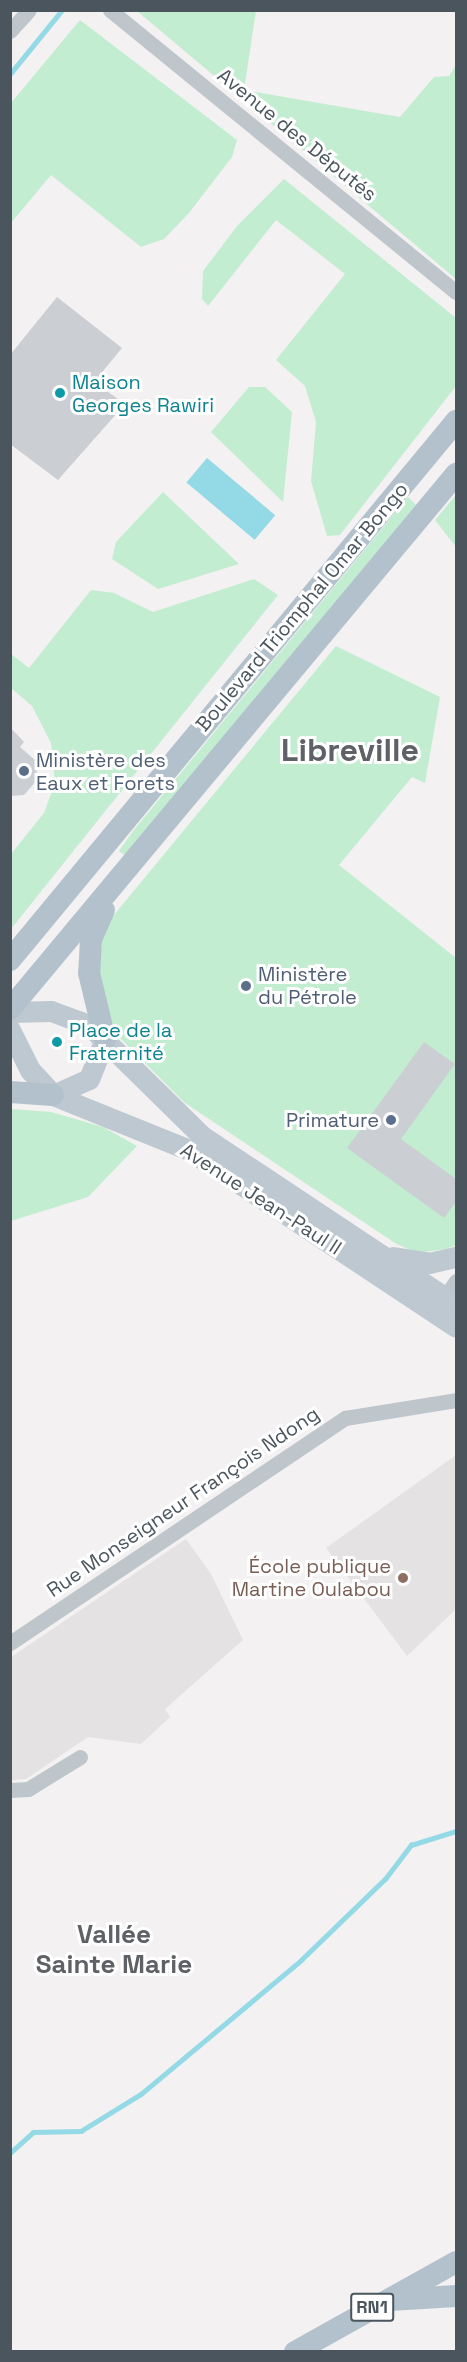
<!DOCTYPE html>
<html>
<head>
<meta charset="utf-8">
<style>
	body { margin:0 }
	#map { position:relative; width:467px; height:2362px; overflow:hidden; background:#f3f1f1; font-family:"Space Grotesk",sans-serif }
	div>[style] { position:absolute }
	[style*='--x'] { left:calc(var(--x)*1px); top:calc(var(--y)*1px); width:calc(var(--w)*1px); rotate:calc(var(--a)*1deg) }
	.education>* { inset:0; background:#e4e2e2 }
	.green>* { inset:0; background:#c3edd1 }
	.water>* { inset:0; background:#93d9e6; transform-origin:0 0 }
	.stream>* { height:4.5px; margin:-2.25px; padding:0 2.25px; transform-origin:2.25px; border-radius:2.25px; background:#93d9e6 }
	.building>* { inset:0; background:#cbced3 }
	.minor>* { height:15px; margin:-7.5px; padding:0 7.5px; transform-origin:7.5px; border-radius:7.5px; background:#bec6cc }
	.secondary>* { height:21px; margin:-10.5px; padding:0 10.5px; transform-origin:10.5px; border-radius:10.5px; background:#bec8d1 }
	.primary>* { height:22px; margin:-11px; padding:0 11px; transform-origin:11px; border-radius:11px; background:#b3c1cd }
	.dots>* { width:16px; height:16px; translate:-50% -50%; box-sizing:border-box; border:3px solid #fff; border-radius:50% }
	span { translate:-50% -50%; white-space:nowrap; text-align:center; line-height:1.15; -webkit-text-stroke:6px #fff; paint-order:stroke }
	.shield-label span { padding:2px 4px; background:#fff; border:2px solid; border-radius:4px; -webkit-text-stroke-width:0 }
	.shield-label { font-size:18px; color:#4a555d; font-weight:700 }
	.street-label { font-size:20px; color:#4a555d }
	.culture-label { font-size:20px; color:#0d838f }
	.left { translate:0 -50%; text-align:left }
	.service-label { font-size:20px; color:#4e5e75 }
	.right { translate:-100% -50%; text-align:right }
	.education-label { font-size:20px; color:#785e54 }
	.district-label { font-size:26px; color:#5e6165; font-weight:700 }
	.town-label { font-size:32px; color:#5e6165; font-weight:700 }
	.frame { position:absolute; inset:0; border:12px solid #4a555d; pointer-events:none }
</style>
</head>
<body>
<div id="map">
	<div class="education">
		<i style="clip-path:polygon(456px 1455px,456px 1609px,407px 1656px,326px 1548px)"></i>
		<i style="clip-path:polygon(186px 1539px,211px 1574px,243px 1640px,165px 1709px,170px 1717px,141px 1744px,88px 1737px,26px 1779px,11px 1780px,11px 1657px)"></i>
	</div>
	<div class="green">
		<i style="clip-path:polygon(137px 11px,256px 11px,244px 90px,400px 117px,434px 77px,449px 76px,456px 65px,456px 279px)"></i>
		<i style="clip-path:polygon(80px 20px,237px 140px,232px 157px,189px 213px,164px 239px,141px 247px,51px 175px,11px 223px,11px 103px)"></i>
		<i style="clip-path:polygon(284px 179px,456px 318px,456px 386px,340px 535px,327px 536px,311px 481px,316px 422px,305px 386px,276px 360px,345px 274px,276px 220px,208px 306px,202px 299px,203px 271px,237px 226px)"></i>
		<i style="clip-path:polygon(249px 387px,265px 387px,292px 412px,283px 502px,211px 432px)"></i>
		<i style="clip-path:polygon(163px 492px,239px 564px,158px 589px,112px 559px,116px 542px)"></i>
		<i style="clip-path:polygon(456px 495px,456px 547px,435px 520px)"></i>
		<i style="clip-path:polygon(408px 497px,416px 505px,126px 856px,119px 851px,133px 831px)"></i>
		<i style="clip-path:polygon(254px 579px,278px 595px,11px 929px,11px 854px,44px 813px,55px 783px,51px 743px,32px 706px,11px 688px,11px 654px,29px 668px,91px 590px,114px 593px,153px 612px)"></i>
		<i style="clip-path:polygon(336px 646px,440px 697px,425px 783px,412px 777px,339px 865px,456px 958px,456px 1245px,446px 1249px,416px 1253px,395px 1243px,185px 1103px,116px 1034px,97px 979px,104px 927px)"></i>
		<i style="clip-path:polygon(11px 1109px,51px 1112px,103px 1127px,137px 1146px,88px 1197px,11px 1221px)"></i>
	</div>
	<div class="water">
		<i style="left:207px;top:458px;width:89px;height:32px;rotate:40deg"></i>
	</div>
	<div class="stream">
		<i style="--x:10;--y:74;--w:82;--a:-50.9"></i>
		<i style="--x:10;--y:2153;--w:31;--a:-42"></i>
		<i style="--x:33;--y:2132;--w:48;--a:-1.2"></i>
		<i style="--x:81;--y:2131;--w:70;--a:-31.7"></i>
		<i style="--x:141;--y:2094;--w:209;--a:-39.9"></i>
		<i style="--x:301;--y:1960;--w:117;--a:-44"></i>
		<i style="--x:385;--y:1879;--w:43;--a:-52.6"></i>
		<i style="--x:411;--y:1845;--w:47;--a:-17.3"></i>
	</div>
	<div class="building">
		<i style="clip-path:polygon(57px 297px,122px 348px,94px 382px,125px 404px,58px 480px,10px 444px,10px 355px)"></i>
		<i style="clip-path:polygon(10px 727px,24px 742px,20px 747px,36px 761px,37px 780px,24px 795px,10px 796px)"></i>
		<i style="clip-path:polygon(424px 1042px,455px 1064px,401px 1139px,456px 1179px,456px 1202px,444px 1218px,347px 1148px)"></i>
	</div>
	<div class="minor">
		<i style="--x:110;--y:10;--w:446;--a:39.2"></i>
		<i style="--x:10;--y:31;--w:28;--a:-48"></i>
		<i style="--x:439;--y:1306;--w:30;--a:-56"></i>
		<i style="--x:10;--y:1643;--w:404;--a:-33.9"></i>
		<i style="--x:345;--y:1418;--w:112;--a:-9.2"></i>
		<i style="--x:10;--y:1790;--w:18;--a:-3"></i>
		<i style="--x:28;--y:1789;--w:61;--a:-31.6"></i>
	</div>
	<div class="secondary">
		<i style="--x:10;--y:1012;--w:41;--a:-1.4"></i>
		<i style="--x:51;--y:1011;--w:40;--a:20.2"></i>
		<i style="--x:89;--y:1025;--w:158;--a:44.5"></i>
		<i style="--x:202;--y:1136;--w:305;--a:33.6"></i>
		<i style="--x:10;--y:1030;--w:45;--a:63.4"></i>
		<i style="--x:30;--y:1070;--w:34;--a:47"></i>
		<i style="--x:53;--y:1095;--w:147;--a:22"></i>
		<i style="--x:189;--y:1150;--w:320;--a:33.5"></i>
		<i style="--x:53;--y:1095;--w:39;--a:-24"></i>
		<i style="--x:89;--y:1079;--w:43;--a:-68.2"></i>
		<i style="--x:393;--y:1257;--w:36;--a:9"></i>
		<i style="--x:429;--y:1263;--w:28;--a:-13"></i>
	</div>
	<div class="primary">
		<i style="--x:104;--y:910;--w:32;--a:114"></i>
		<i style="--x:91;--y:939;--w:34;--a:93"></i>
		<i style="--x:89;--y:973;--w:68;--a:76.4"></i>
		<i style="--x:10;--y:960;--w:700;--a:-50.39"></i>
		<i style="--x:10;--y:1009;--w:697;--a:-50.18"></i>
		<i style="--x:10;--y:1092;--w:43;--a:4"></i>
		<i style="--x:390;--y:2300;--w:66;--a:-3.5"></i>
		<i style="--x:295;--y:2352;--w:184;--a:-29.2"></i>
	</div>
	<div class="dots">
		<i style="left:60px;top:393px;background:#0f9aa8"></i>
		<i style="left:24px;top:771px;background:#5c6f8a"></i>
		<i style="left:246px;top:986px;background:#5c6f8a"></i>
		<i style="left:57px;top:1042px;background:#0f9aa8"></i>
		<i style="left:391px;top:1120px;background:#5c6f8a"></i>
		<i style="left:403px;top:1578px;background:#8d6e63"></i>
	</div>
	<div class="shield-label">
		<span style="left:372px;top:2307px">RN1</span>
	</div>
	<div class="street-label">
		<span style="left:297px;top:135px;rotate:39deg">Avenue des Députés</span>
		<span style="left:302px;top:607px;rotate:-50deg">Boulevard Triomphal Omar Bongo</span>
		<span style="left:261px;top:1199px;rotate:33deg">Avenue Jean-Paul II</span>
		<span style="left:183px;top:1502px;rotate:-34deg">Rue Monseigneur François Ndong</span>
	</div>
	<div class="culture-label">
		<span class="left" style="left:72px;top:394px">Maison<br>Georges Rawiri</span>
		<span class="left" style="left:69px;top:1042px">Place de la<br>Fraternité</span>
	</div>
	<div class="service-label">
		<span class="left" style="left:36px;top:772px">Ministère des<br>Eaux et Forets</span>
		<span class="left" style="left:258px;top:986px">Ministère<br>du Pétrole</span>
		<span class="right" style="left:379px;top:1120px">Primature</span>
	</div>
	<div class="education-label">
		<span class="right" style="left:391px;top:1578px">École publique<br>Martine Oulabou</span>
	</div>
	<div class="district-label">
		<span style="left:114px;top:1950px">Vallée<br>Sainte Marie</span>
	</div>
	<div class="town-label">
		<span style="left:350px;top:750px">Libreville</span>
	</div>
	<div class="frame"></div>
</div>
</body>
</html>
